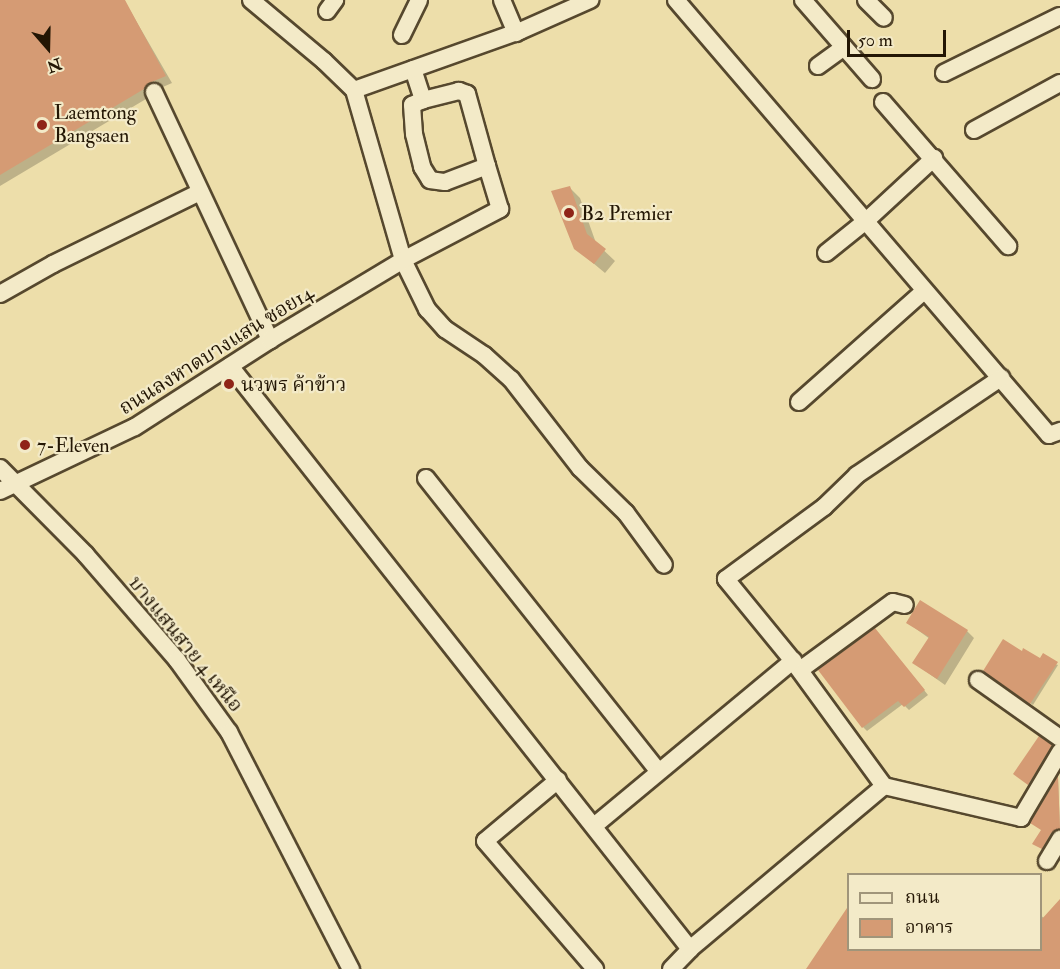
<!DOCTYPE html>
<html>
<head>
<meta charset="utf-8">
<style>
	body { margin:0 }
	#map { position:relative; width:1060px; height:969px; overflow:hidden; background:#eddeaa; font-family:"IM FELL Double Pica","Noto Serif Thai",serif }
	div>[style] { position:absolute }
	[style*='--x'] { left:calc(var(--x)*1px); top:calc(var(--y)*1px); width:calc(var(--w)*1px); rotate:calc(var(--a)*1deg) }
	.shadow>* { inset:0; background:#0003 }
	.building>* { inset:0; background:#d59b74 }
	.roads { filter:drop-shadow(2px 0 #56482e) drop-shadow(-2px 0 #56482e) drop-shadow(0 2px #56482e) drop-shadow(0 -2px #56482e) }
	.minor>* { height:16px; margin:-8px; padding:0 8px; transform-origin:8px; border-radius:8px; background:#f3eac8 }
	.dots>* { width:16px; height:16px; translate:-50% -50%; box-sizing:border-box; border:3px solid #f3eac8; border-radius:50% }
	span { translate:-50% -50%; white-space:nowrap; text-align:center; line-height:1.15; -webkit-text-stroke:4.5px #f3eac8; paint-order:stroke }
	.poi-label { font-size:20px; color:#231604 }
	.left { translate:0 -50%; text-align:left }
	.street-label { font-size:20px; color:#231604 }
	.legend { position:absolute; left:847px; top:873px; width:195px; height:78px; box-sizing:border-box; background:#f3eac8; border:2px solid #a0957a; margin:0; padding:8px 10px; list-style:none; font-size:18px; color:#231604 }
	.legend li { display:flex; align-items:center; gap:12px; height:30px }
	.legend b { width:30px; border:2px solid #a0957a }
	.north { position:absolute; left:18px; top:18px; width:60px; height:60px; -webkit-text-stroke:4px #f3eac8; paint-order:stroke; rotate:160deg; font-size:16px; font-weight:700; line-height:24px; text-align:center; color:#231604 }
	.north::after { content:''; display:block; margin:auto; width:21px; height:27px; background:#231604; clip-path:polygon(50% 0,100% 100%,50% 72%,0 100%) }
	.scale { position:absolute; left:847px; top:30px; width:99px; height:27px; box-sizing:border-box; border:3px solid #231604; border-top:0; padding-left:8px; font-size:18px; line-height:21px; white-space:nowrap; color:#231604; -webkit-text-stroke:4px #f3eac8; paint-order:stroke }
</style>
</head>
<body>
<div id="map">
	<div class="shadow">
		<i style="clip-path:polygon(0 0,124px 0,172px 83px,156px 90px,151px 96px,0 186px)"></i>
		<i style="clip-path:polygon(569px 187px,580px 198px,596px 243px,615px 261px,605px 273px,575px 248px)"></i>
		<i style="clip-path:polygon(908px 623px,967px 631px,974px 638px,945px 685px,914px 663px,930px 639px)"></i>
		<i style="clip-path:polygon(879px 634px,928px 695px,909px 710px,903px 704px,867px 731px,863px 727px)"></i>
		<i style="clip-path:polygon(1023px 653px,1058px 665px,1033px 705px,986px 672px)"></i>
		<i style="clip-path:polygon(1040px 738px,1054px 750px,1032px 787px,1019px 777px)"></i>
		<i style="clip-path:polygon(1058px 778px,1060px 831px,1044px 850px,1036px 845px,1042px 830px,1032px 823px)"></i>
		<i style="clip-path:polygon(1060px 901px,1060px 969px,808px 969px,848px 950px,1040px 950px,1040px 915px,1044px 918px)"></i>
	</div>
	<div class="building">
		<i style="clip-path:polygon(0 0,125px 0,166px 76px,149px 83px,144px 89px,0 175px)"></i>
		<i style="clip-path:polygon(570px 186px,587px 234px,606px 249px,594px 264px,574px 249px,551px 191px)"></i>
		<i style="clip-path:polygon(920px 600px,968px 630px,937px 679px,912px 663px,929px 637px,906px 623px)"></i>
		<i style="clip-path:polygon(875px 628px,925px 690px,904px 707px,898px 701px,862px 728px,818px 670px)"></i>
		<i style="clip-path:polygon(1003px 639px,1022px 651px,1023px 648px,1040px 658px,1043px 653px,1058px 662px,1030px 704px,983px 671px)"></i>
		<i style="clip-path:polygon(1039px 736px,1052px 745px,1028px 785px,1013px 774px)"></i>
		<i style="clip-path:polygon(1058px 776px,1060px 829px,1051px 833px,1042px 849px,1032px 844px,1041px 830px,1030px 823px)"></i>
		<i style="clip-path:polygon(1060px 899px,1060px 969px,806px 969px,849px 905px,849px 950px,1041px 950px,1041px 920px)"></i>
	</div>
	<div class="roads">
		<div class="minor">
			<i style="--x:251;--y:0;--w:95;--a:39.9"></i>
			<i style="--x:324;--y:61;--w:42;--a:44"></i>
			<i style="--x:354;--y:90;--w:177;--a:73.9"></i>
			<i style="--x:403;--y:260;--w:55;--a:63.9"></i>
			<i style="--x:427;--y:309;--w:27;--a:48"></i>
			<i style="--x:445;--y:329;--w:47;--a:33.7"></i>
			<i style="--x:484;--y:355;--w:36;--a:42"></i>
			<i style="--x:511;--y:379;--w:113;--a:52.2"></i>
			<i style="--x:580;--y:468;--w:64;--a:44.4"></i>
			<i style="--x:626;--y:513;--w:64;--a:53.8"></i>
			<i style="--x:502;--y:0;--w:36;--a:67"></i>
			<i style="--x:676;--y:0;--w:573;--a:49.39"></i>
			<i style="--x:1049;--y:435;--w:12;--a:-20"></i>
			<i style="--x:803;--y:0;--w:105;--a:48.9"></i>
			<i style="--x:866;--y:0;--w:25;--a:45"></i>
			<i style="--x:327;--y:11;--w:14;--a:-54"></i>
			<i style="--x:402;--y:35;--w:39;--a:-64"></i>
			<i style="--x:818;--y:66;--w:32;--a:-36"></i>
			<i style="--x:413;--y:69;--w:33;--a:72"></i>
			<i style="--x:423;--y:100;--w:12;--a:156"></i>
			<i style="--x:412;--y:105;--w:29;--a:86"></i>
			<i style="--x:414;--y:134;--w:34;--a:76"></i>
			<i style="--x:422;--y:167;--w:15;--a:58"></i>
			<i style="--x:430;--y:180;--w:15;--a:8"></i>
			<i style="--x:445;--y:182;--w:45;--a:-20.9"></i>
			<i style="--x:487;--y:166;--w:75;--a:-105.5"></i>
			<i style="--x:467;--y:94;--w:9;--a:-159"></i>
			<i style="--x:459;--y:91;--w:37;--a:166"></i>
			<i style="--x:944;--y:73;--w:129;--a:-26.2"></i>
			<i style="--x:354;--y:90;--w:176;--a:-19.6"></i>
			<i style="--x:520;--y:31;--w:77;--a:-23.9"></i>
			<i style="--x:154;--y:92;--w:274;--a:64.9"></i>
			<i style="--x:883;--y:102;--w:191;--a:49"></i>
			<i style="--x:974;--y:130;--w:98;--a:-28.7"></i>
			<i style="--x:826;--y:253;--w:51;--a:-38.7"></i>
			<i style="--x:866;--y:221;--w:93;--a:-42.8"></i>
			<i style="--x:0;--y:294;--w:61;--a:-29.5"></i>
			<i style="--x:53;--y:264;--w:164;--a:-26.1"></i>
			<i style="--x:230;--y:366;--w:743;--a:51.73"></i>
			<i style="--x:799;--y:402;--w:167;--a:-41.6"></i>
			<i style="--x:0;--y:468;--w:122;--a:45.3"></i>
			<i style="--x:86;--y:555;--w:139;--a:49.1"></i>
			<i style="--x:177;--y:660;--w:89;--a:54.2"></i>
			<i style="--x:229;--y:732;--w:267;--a:62.8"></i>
			<i style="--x:426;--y:478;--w:374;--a:51.6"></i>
			<i style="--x:0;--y:491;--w:149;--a:-25.4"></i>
			<i style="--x:135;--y:427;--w:161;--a:-32.8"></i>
			<i style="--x:270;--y:340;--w:155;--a:-31"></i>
			<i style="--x:403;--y:260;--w:110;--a:-27.7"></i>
			<i style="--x:500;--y:209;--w:45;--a:-106.8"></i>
			<i style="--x:800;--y:670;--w:115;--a:-36.2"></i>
			<i style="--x:893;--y:602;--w:12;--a:14"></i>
			<i style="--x:978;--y:680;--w:100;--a:35.3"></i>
			<i style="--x:558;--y:780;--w:95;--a:140.1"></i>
			<i style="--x:485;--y:841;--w:169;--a:49.3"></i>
			<i style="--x:884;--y:786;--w:155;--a:-126.1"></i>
			<i style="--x:793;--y:661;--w:106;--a:-129.3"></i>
			<i style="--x:726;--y:579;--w:122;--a:-36.3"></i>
			<i style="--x:824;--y:507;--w:46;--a:-44.1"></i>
			<i style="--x:857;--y:475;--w:174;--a:-34"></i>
			<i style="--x:594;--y:826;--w:259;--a:-39.7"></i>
			<i style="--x:1047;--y:861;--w:26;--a:-59"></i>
			<i style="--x:671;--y:969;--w:28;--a:-46"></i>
			<i style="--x:690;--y:949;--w:253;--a:-40"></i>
			<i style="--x:884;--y:786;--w:141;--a:13.1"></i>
			<i style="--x:1021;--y:818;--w:77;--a:-59.4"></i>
		</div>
	</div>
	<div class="dots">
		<i style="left:42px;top:125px;background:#8f2418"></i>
		<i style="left:569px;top:213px;background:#8f2418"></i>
		<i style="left:229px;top:384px;background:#8f2418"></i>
		<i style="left:25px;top:445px;background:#8f2418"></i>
	</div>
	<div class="poi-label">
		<span class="left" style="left:54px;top:124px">Laemtong<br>Bangsaen</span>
		<span class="left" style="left:581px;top:213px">B2 Premier</span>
		<span class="left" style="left:241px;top:384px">นวพร ค้าข้าว</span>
		<span class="left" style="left:37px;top:445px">7-Eleven</span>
	</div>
	<div class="street-label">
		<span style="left:216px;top:350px;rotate:-32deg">ถนนลงหาดบางแสน ซอย14</span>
		<span style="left:186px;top:644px;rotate:51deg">บางแสนสาย 4 เหนือ</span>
	</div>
	<ul class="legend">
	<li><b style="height:8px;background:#f3eac8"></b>ถนน</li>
	<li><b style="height:16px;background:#d59b74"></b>อาคาร</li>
	</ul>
	<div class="north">N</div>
	<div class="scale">50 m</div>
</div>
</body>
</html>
